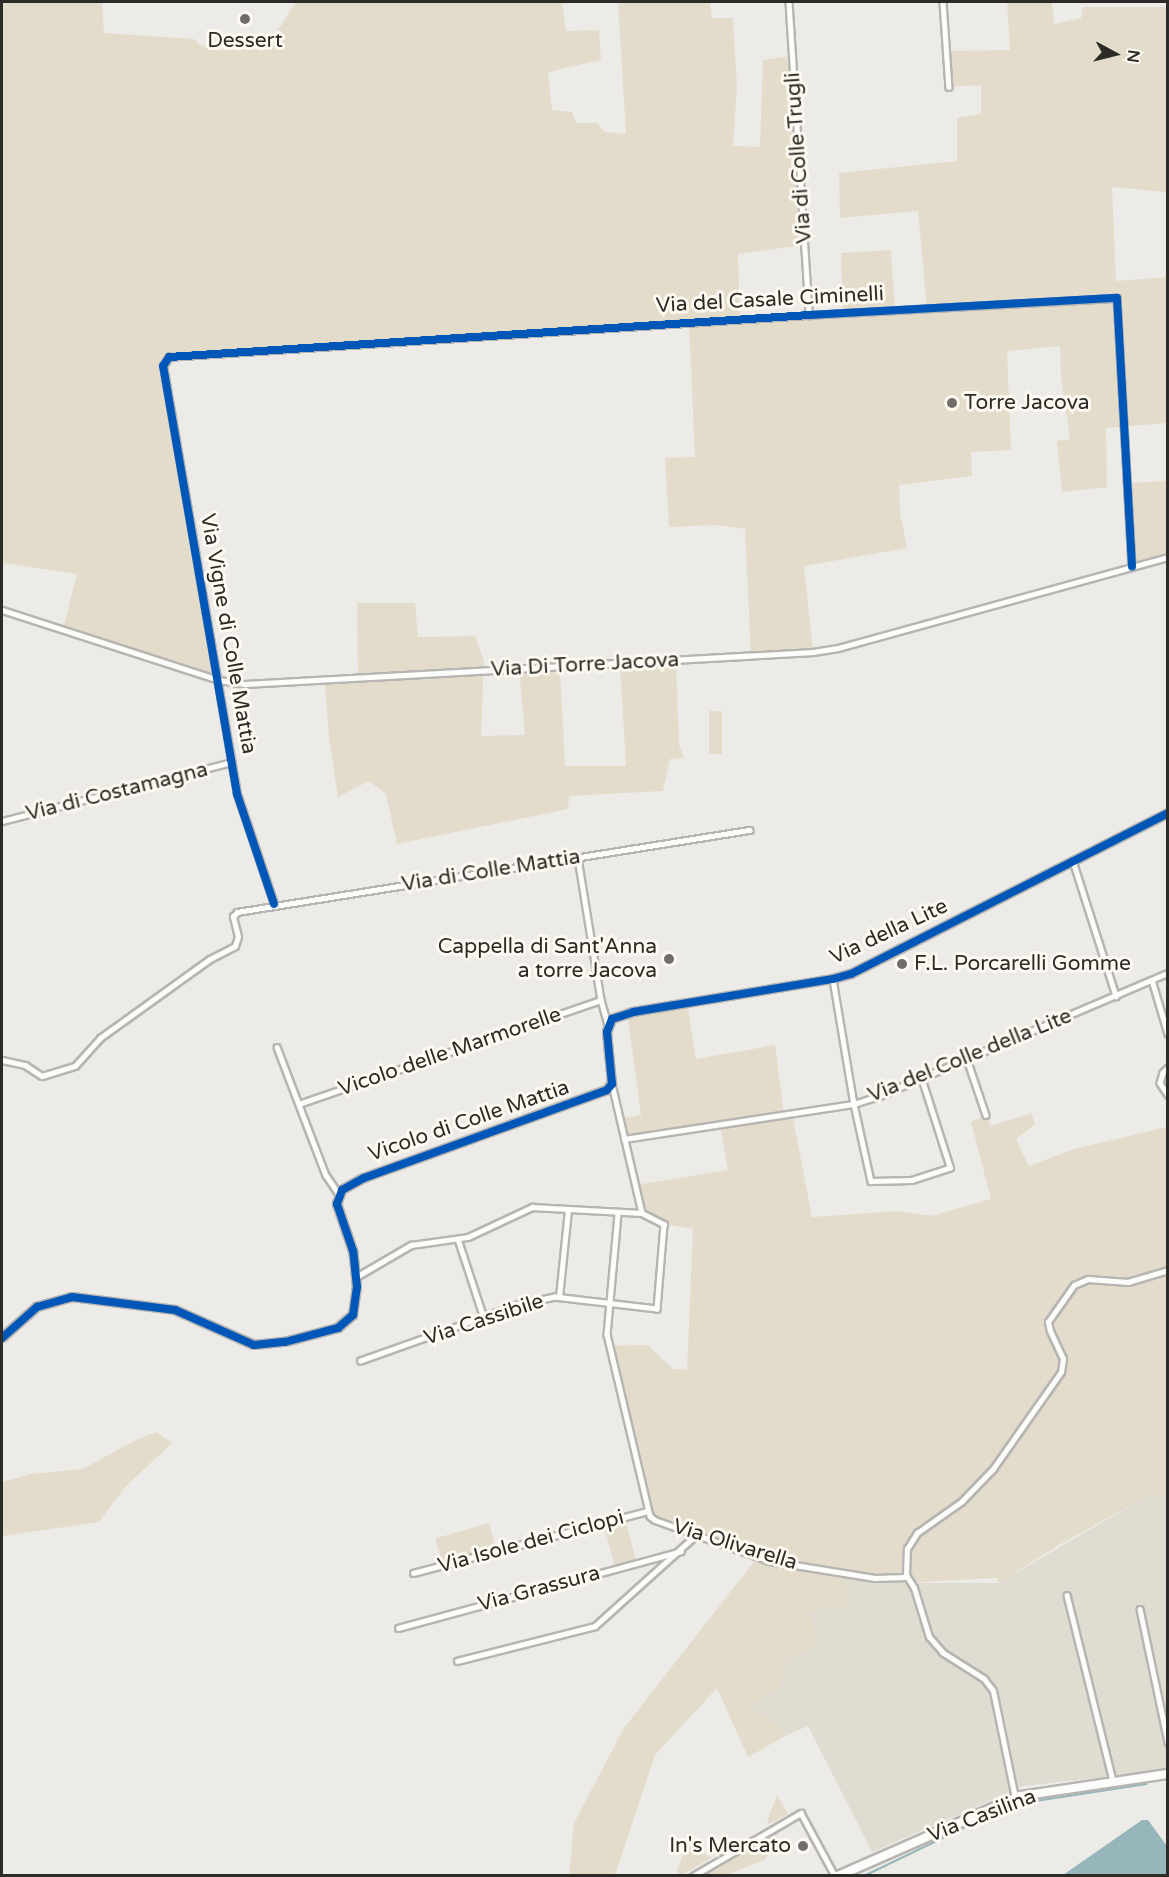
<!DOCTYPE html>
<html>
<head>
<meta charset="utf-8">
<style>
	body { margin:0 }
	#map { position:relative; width:1169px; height:1877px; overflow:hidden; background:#edebe7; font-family:"Varela Round",sans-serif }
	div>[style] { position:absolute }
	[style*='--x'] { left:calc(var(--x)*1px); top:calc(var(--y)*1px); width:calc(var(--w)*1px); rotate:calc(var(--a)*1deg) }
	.built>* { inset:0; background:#e0dcd2 }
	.green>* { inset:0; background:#e4dccb; transform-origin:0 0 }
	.water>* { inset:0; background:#96b6bc }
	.stream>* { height:1.5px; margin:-0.75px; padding:0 0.75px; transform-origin:0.75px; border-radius:0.75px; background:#96b6bc }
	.roads { filter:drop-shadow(2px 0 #b7b5b2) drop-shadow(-2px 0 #b7b5b2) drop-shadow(0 2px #b7b5b2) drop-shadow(0 -2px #b7b5b2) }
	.minor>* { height:4.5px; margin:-2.25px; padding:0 2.25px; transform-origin:2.25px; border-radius:2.25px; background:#fcfcfb }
	.tertiary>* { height:6px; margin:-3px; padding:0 3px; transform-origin:3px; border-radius:3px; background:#fcfcfb }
	.primary>* { height:8px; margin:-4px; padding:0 4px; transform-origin:4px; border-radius:4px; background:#fcfcfb }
	.cycleway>* { height:8px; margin:-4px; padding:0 4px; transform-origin:4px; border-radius:4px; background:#0057b8 }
	.dots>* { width:16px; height:16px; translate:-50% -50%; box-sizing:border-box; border:3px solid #fef9f1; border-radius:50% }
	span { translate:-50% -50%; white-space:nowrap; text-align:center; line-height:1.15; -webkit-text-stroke:6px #fef9f1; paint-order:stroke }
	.poi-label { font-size:21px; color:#2c2b27 }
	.left { translate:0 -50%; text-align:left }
	.right { translate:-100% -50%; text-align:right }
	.street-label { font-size:21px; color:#2c2b27 }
	.frame { position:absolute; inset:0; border:3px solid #2c2b27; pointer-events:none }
	.north { position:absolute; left:1085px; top:24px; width:60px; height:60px; -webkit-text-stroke:4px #fef9f1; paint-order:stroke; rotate:97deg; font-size:16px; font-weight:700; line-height:24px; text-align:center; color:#2c2b27 }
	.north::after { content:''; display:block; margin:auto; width:21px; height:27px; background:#2c2b27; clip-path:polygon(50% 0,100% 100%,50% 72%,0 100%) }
</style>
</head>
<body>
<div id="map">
	<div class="built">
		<i style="clip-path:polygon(1167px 1496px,1167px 1770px,1024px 1786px,872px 1852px,808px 1726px,787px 1735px,748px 1705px,780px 1687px,786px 1660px,819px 1645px,808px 1612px,845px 1579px,902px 1583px,998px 1583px,1144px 1498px)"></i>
	</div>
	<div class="green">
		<i style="clip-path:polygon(2px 2px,102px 2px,104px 33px,194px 39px,200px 45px,220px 50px,266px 49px,296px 2px,562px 2px,566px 31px,599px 30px,601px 60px,548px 72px,552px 110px,572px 112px,576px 123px,597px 123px,605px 132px,626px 134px,618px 2px,710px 2px,712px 18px,733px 18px,737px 88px,733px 146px,760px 147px,763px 60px,792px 56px,804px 245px,738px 254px,740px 319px,843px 313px,841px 253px,891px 250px,895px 310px,927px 308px,918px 211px,840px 218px,839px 173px,957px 161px,957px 118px,981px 114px,981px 85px,949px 87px,947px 51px,1010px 50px,1007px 2px,1052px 2px,1054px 24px,1081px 18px,1083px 7px,1166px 7px,1167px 2px,1167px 192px,1112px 187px,1116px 281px,1167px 277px,1167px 423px,1106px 428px,1107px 487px,1062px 492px,1057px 441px,1070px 439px,1061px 377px,1060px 346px,1007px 351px,1011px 450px,971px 452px,972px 476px,899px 485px,900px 512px,907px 548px,804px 566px,813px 652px,751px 656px,745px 529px,716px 525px,669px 527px,665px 458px,695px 457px,689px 323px,173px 356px,163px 366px,219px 680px,63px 629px,77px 574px,3px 563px,2px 566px)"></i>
		<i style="clip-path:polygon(1167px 481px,1167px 557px,1132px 567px,1127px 483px)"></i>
		<i style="clip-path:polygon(357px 603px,415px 603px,418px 637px,475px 636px,484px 661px,481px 736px,525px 735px,519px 669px,560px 673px,565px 766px,626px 766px,620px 663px,676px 660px,679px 745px,684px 758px,670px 759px,663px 791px,569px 796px,568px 809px,397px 844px,386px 794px,369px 781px,338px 797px,329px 738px,325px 685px,358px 678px)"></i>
		<i style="left:709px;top:711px;width:13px;height:43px"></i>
		<i style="clip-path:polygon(687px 1002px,696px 1059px,775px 1045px,784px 1114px,792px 1113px,812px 1217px,898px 1211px,931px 1216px,991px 1199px,971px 1122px,986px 1115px,991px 1126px,1031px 1113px,1035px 1124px,1016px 1139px,1029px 1166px,1074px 1149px,1167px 1127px,1167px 1496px,1144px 1498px,1059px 1545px,998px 1583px,997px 1578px,902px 1583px,845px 1580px,851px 1605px,808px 1612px,819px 1645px,786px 1660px,780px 1687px,749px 1705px,787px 1735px,748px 1757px,717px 1688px,655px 1755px,615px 1875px,569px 1876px,574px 1823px,624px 1728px,756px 1559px,655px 1520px,648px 1511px,610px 1346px,648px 1345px,673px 1369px,687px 1370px,693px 1229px,664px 1224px,642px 1213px,636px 1185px,728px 1170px,720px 1124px,624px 1139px,619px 1119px,641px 1115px,627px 1011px)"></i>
		<i style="clip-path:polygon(156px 1432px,172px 1443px,125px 1487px,99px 1522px,2px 1536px,2px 1482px,31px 1474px,83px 1469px,134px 1441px)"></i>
		<i style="left:625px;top:1519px;width:42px;height:22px;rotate:75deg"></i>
		<i style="left:489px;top:1523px;width:26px;height:56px;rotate:74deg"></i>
		<i style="clip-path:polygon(777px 1795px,788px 1814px,769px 1824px,767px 1821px)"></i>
		<i style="clip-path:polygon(779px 1832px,766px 1859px,728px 1875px,702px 1875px)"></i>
		<i style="clip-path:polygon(689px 1847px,712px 1857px,684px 1874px,679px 1874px,677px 1871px,683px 1854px,687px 1855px)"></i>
	</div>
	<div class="water">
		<i style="clip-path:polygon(1142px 1820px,1148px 1820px,1167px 1846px,1167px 1875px,1063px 1875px)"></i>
	</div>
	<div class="stream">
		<i style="--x:1016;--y:1804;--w:132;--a:-8.7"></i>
		<i style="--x:864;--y:1876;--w:157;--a:-25.7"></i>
	</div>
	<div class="roads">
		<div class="minor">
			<i style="--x:789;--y:2;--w:314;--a:86.3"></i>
			<i style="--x:943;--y:2;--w:85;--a:86"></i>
			<i style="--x:2;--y:610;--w:228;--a:17.9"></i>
			<i style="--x:219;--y:680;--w:26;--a:9"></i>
			<i style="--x:245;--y:684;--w:569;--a:-3.22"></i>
			<i style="--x:813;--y:652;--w:25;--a:-9"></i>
			<i style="--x:838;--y:648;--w:342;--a:-15.4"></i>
			<i style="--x:2;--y:821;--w:237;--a:-14.4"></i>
			<i style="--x:578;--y:858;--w:144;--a:80.8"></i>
			<i style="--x:601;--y:1000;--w:26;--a:74"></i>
			<i style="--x:1073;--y:861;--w:142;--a:72.3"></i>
			<i style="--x:274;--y:904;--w:116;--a:-108.6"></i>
			<i style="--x:237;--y:794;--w:434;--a:-99.8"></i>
			<i style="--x:163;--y:366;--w:11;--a:-56"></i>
			<i style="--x:169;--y:357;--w:641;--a:-3.75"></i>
			<i style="--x:809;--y:315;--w:308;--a:-3.2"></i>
			<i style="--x:1117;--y:298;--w:269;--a:86.8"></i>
			<i style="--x:833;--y:979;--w:127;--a:80.5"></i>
			<i style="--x:854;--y:1104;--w:79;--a:77.6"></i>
			<i style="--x:871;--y:1181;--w:41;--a:-1.4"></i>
			<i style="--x:912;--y:1180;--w:40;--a:-18"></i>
			<i style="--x:950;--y:1168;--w:96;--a:-107.7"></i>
			<i style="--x:1152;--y:980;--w:56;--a:73.5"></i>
			<i style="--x:277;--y:1047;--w:137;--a:69.1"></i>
			<i style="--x:326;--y:1175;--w:23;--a:56"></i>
			<i style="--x:967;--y:1059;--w:59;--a:71.3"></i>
			<i style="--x:2;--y:1060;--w:24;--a:12"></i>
			<i style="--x:25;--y:1065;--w:20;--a:33"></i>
			<i style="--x:42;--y:1076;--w:34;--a:-17"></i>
			<i style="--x:75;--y:1066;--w:38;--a:-48"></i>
			<i style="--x:100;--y:1038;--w:135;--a:-35.7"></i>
			<i style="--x:210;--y:959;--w:28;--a:-27"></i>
			<i style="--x:235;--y:946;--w:9;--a:-72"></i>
			<i style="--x:238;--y:937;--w:21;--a:-104"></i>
			<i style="--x:233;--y:917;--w:6;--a:-51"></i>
			<i style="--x:237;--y:912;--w:519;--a:-9.1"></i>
			<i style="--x:1168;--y:1068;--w:7;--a:135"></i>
			<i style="--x:1163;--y:1073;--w:10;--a:107"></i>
			<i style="--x:1160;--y:1083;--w:14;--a:56"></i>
			<i style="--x:612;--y:1084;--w:132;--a:76.9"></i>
			<i style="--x:299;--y:1104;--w:319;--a:-19"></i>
			<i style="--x:624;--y:1139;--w:233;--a:-8.7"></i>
			<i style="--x:854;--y:1104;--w:26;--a:-18"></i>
			<i style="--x:879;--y:1096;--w:314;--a:-23.1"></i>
			<i style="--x:618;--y:1214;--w:121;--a:95.2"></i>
			<i style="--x:607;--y:1334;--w:187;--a:76.7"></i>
			<i style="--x:650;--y:1516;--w:6;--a:39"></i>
			<i style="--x:655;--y:1520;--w:122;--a:19.6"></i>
			<i style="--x:770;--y:1561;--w:106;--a:9.2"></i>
			<i style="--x:875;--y:1578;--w:32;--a:-2"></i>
			<i style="--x:458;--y:1239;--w:83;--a:71.8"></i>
			<i style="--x:356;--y:1277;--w:64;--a:-30.2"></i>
			<i style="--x:411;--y:1245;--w:58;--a:-8"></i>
			<i style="--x:468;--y:1237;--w:71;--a:-25.1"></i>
			<i style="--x:532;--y:1207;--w:110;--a:3.1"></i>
			<i style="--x:642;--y:1213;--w:25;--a:27"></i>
			<i style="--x:664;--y:1224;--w:85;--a:94.7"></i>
			<i style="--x:657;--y:1309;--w:103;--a:-173.3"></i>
			<i style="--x:555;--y:1297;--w:38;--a:168"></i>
			<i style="--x:518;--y:1305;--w:167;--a:160.4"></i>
			<i style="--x:559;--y:1297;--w:87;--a:-84.1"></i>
			<i style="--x:413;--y:1573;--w:243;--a:-14.8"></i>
			<i style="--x:1067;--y:1595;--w:192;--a:76.1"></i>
			<i style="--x:1140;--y:1609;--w:136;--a:78.1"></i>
			<i style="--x:398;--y:1628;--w:293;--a:-15.2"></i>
			<i style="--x:457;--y:1661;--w:142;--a:-14.2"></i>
			<i style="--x:595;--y:1626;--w:137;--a:-42"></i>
			<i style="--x:1015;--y:1798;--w:109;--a:-101.6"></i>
			<i style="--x:993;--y:1691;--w:15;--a:-127"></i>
			<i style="--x:984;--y:1679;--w:49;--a:-147.6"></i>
			<i style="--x:943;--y:1653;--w:21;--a:-131"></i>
			<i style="--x:929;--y:1637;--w:51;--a:-107"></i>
			<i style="--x:914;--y:1588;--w:15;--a:-122"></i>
			<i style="--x:906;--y:1575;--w:26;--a:-88"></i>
			<i style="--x:907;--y:1549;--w:19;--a:-58"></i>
			<i style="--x:917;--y:1533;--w:54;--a:-35.2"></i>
			<i style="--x:961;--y:1502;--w:46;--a:-45.9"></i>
			<i style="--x:993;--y:1469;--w:118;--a:-55"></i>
			<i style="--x:1061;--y:1372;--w:13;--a:-81"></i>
			<i style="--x:1063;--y:1359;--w:31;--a:-115"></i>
			<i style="--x:1050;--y:1331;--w:9;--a:-103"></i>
			<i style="--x:1048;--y:1322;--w:45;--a:-54.9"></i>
			<i style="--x:1074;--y:1285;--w:15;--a:-23"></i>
			<i style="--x:1088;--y:1279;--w:40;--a:4.3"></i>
			<i style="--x:1128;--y:1282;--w:42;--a:-16.7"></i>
			<i style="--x:693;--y:1876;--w:125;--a:-30.3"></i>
			<i style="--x:801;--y:1813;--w:72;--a:61.6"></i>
		</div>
		<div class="tertiary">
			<i style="--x:2;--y:1338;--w:47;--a:-41.5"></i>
			<i style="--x:37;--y:1307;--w:36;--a:-16"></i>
			<i style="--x:72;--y:1297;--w:104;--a:7.2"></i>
			<i style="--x:175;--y:1310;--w:86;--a:23.9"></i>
			<i style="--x:254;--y:1345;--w:31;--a:-6"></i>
			<i style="--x:285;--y:1342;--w:55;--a:-14.8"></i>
			<i style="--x:338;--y:1328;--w:20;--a:-41"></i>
			<i style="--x:353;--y:1315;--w:28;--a:-82"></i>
			<i style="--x:357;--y:1287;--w:36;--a:-96"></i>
			<i style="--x:353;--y:1251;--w:50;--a:-108.8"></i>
			<i style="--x:337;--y:1204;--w:15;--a:-70"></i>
			<i style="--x:342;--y:1190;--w:25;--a:-29"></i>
			<i style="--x:364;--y:1178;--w:258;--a:-19.9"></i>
			<i style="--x:607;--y:1090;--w:8;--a:-50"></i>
			<i style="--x:612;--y:1084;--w:52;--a:-95.5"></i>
			<i style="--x:607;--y:1032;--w:14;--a:-69"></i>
			<i style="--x:612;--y:1019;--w:22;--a:-18"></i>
			<i style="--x:633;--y:1012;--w:203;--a:-9.4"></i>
			<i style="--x:833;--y:979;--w:19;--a:-16"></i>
			<i style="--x:851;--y:974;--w:356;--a:-26.9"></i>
		</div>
		<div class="primary">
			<i style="--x:838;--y:1876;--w:199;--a:-23.7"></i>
			<i style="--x:1020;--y:1796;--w:150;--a:-8.5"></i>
		</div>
	</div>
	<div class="cycleway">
		<i style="--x:274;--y:904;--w:116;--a:-108.6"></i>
		<i style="--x:237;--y:794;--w:434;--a:-99.8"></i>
		<i style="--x:163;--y:366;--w:11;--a:-56"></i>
		<i style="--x:169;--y:357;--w:641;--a:-3.75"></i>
		<i style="--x:809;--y:315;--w:308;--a:-3.2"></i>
		<i style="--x:1117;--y:298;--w:269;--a:86.8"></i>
		<i style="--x:2;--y:1338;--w:47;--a:-41.5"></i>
		<i style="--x:37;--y:1307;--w:36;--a:-16"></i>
		<i style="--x:72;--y:1297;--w:104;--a:7.2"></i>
		<i style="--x:175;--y:1310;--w:86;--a:23.9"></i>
		<i style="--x:254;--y:1345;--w:31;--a:-6"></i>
		<i style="--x:285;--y:1342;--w:55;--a:-14.8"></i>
		<i style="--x:338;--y:1328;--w:20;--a:-41"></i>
		<i style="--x:353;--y:1315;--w:28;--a:-82"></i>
		<i style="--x:357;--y:1287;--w:36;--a:-96"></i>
		<i style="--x:353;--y:1251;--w:50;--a:-108.8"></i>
		<i style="--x:337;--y:1204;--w:15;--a:-70"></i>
		<i style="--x:342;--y:1190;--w:25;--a:-29"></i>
		<i style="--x:364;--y:1178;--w:258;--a:-19.9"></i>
		<i style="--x:607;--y:1090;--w:8;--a:-50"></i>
		<i style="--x:612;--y:1084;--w:52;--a:-95.5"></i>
		<i style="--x:607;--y:1032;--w:14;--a:-69"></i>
		<i style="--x:612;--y:1019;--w:22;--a:-18"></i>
		<i style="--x:633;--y:1012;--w:203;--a:-9.4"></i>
		<i style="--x:833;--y:979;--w:19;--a:-16"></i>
		<i style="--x:851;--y:974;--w:356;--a:-26.9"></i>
	</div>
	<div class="dots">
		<i style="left:245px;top:19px;background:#706e6a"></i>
		<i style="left:952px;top:403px;background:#706e6a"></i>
		<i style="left:669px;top:959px;background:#706e6a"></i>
		<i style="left:902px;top:964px;background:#706e6a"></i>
		<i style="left:803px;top:1846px;background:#706e6a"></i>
	</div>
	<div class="poi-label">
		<span style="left:245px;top:41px">Dessert</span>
		<span class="left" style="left:964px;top:403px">Torre Jacova</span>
		<span class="right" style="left:657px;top:959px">Cappella di Sant'Anna<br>a torre Jacova</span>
		<span class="left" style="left:914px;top:964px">F.L. Porcarelli Gomme</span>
		<span class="right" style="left:791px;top:1846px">In's Mercato</span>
	</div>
	<div class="street-label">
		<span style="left:799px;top:158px;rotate:-94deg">Via di Colle Trugli</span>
		<span style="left:770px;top:300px;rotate:-3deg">Via del Casale Ciminelli</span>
		<span style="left:228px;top:634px;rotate:80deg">Via Vigne di Colle Mattia</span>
		<span style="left:585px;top:665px;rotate:-3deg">Via Di Torre Jacova</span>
		<span style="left:117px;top:792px;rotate:-14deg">Via di Costamagna</span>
		<span style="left:491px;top:871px;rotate:-9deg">Via di Colle Mattia</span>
		<span style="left:889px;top:932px;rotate:-25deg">Via della Lite</span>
		<span style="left:450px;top:1052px;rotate:-19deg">Vicolo delle Marmorelle</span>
		<span style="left:970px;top:1056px;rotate:-22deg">Via del Colle della Lite</span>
		<span style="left:469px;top:1121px;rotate:-19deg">Vicolo di Colle Mattia</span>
		<span style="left:484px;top:1320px;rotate:-18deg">Via Cassibile</span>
		<span style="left:531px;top:1542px;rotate:-15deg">Via Isole dei Ciclopi</span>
		<span style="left:735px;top:1545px;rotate:17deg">Via Olivarella</span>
		<span style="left:539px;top:1589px;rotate:-15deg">Via Grassura</span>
		<span style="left:982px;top:1816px;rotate:-21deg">Via Casilina</span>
	</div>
	<div class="frame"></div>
	<div class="north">N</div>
</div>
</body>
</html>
